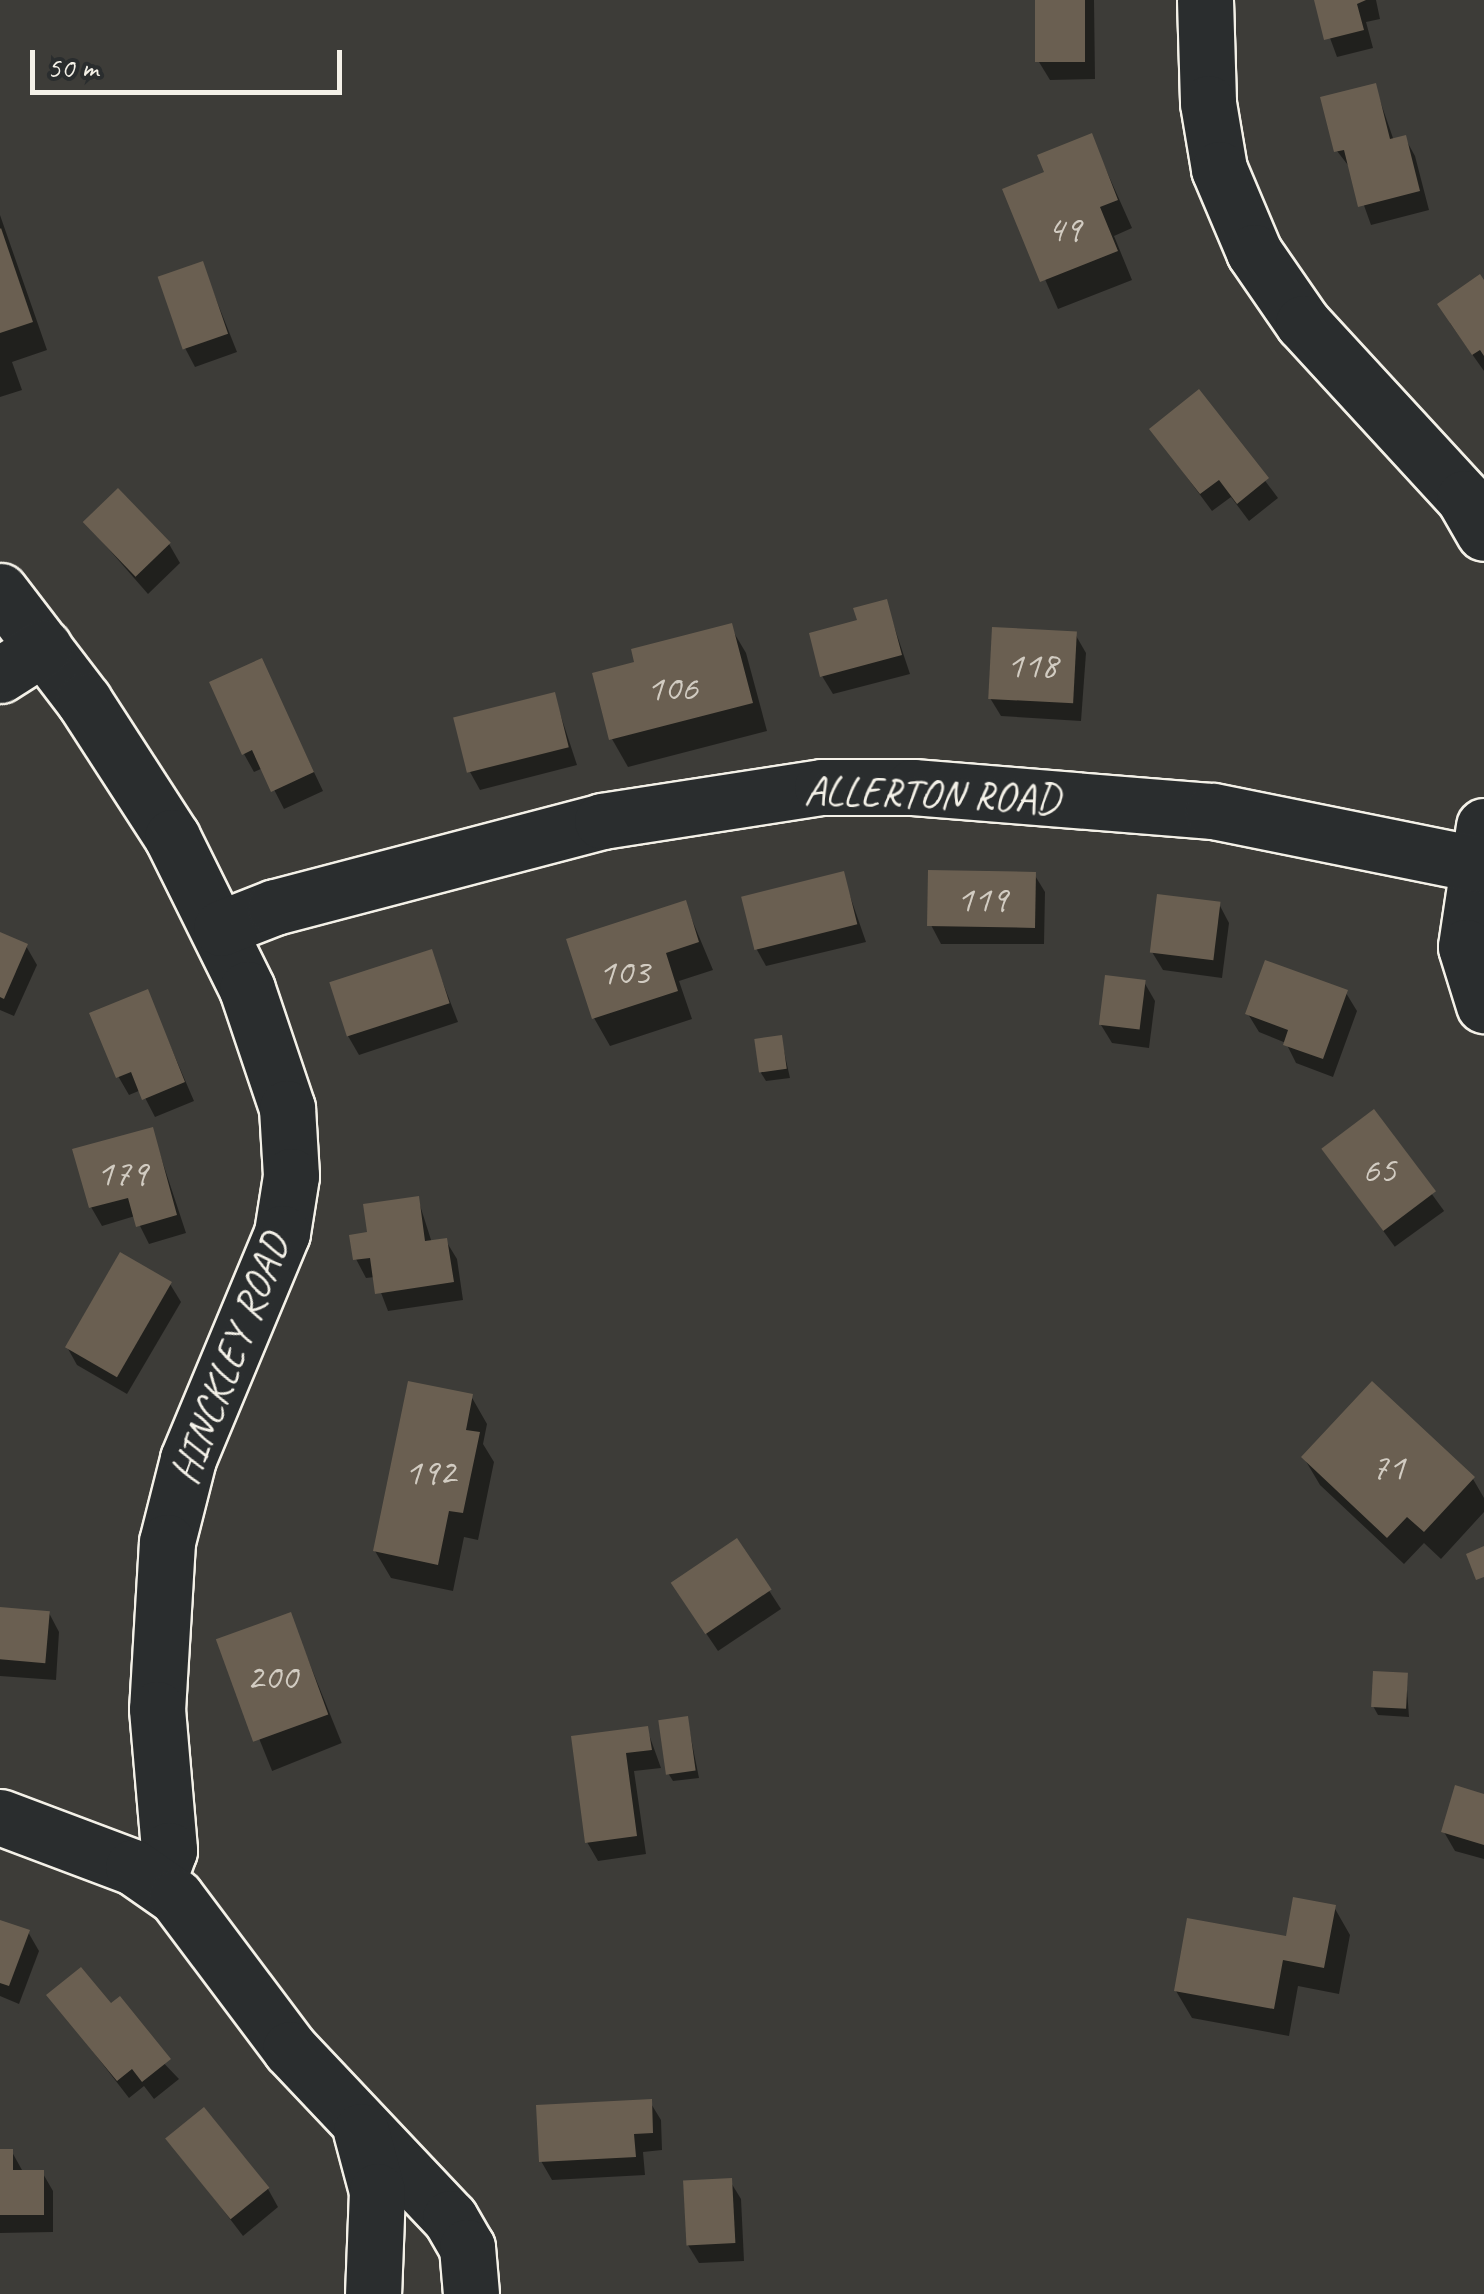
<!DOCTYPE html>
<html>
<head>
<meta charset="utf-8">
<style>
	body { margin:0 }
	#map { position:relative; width:1484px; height:2294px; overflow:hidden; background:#3d3c38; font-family:Caveat,sans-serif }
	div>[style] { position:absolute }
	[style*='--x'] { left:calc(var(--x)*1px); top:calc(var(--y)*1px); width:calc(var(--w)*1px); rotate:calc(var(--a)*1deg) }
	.shadow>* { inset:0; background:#0007; transform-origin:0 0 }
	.building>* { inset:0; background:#6a5f51; transform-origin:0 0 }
	.roads { filter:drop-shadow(2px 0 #f4f1e8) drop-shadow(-2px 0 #f4f1e8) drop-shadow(0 2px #f4f1e8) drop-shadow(0 -2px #f4f1e8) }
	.minor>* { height:55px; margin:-27.5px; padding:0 27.5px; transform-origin:27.5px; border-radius:27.5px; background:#2a2d2e }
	span { translate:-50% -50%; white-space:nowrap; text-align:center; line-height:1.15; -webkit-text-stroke:8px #2a2d2e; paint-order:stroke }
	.number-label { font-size:38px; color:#d2ccc2 }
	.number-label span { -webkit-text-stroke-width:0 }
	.street-label { font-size:42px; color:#f4f1e8 }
	.scale { position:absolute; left:30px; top:50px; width:312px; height:45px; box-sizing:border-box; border:5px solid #f4f1e8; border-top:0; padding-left:12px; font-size:30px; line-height:35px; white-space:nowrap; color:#f4f1e8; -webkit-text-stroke:8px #2a2d2e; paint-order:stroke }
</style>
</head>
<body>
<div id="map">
	<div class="shadow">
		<i style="clip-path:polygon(1038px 0,1094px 0,1095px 79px,1050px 80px,1039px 62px)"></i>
		<i style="clip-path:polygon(1316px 0,1376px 0,1380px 19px,1366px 22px,1373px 48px,1337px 57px)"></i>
		<i style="clip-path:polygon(1375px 86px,1394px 141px,1405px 138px,1415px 156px,1429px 210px,1371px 225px,1351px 169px,1337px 151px)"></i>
		<i style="clip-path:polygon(1091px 136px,1132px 228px,1114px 236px,1132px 280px,1058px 309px,1006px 190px,1047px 173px)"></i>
		<i style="clip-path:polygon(0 215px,47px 350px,12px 362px,22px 390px,0 397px)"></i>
		<i style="clip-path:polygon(202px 264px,237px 352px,195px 367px,185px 348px)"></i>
		<i style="clip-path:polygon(1484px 284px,1484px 371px,1450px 323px)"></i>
		<i style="clip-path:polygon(1199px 393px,1278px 498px,1249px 521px,1231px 497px,1212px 511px,1152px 430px)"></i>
		<i style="clip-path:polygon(86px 523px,169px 544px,180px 563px,148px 594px)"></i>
		<i style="clip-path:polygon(886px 602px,910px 674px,833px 694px,822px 676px)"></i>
		<i style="clip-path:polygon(730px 626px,746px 653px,767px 731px,628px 767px,612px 739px,637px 664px)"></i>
		<i style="clip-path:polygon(1075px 634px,1086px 653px,1081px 721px,1001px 716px,990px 698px)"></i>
		<i style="clip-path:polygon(261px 661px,323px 791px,284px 809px,263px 768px,254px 772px,244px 754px)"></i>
		<i style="clip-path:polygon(554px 695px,577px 765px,480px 790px,470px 772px)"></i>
		<i style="clip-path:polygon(842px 873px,866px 942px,766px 966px,756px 948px)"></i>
		<i style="clip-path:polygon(1034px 874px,1045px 892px,1044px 944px,941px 944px,931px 925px)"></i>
		<i style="clip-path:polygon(685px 903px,713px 970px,679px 981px,692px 1019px,610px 1046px,594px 1018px)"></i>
		<i style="clip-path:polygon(1219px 904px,1229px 923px,1222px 978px,1163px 970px,1152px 952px)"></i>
		<i style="clip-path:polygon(0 934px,26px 946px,37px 965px,14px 1016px,0 1010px)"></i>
		<i style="clip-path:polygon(431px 952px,458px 1022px,359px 1055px,348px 1036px)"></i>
		<i style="clip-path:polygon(1144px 982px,1155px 1001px,1149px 1048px,1112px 1043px,1101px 1025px)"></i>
		<i style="clip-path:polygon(147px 992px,194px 1101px,155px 1117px,141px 1090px,129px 1095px,118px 1076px)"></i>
		<i style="clip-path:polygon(1346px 993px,1357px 1011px,1333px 1077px,1296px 1063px,1286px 1043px,1259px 1032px,1248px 1014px)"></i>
		<i style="clip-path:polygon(781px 1038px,790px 1078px,766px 1081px,761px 1073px)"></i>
		<i style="left:1373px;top:1113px;width:121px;height:61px;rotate:54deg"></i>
		<i style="clip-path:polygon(152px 1130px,186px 1233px,149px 1244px,135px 1216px,102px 1226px,91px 1207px)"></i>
		<i style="clip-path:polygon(418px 1199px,432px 1243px,446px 1241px,457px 1259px,463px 1300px,388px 1311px,375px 1277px,366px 1278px,356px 1259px,370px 1234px)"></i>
		<i style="clip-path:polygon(170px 1284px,181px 1302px,127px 1394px,77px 1365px,67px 1347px)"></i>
		<i style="clip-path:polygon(1372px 1385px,1473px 1479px,1484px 1498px,1484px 1512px,1441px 1559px,1424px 1543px,1404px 1564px,1320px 1485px,1304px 1458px)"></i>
		<i style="clip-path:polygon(471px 1396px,487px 1424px,483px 1444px,494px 1462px,478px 1540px,464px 1537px,453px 1591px,391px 1578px,375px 1551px)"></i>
		<i style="clip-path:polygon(737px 1541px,781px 1609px,718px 1651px,685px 1602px)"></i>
		<i style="clip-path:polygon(0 1610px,49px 1613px,59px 1632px,56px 1680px,0 1676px)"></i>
		<i style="left:290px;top:1615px;width:138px;height:75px;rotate:68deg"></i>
		<i style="clip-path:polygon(1406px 1676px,1409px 1717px,1378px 1715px,1373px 1706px)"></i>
		<i style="clip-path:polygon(687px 1718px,699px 1778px,673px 1781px,668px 1773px)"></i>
		<i style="clip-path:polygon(647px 1729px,661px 1768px,634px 1771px,646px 1854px,598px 1861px,587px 1842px,574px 1738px)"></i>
		<i style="clip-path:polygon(1484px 1797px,1484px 1859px,1455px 1851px,1444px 1832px)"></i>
		<i style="clip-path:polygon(1334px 1907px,1350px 1935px,1339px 1994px,1298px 1986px,1289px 2036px,1192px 2018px,1176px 1991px,1288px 1939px)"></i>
		<i style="clip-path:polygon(0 1922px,28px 1932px,39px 1951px,19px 2004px,0 1996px)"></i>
		<i style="clip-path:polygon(50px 1996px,110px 2007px,179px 2079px,154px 2099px,144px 2086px,129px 2098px)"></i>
		<i style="clip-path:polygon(650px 2102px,661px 2120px,662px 2150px,643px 2152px,645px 2175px,552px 2180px,541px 2161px)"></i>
		<i style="clip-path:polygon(169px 2139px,268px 2189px,278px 2207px,243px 2236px)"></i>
		<i style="clip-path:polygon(0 2152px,12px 2152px,22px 2170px,42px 2172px,53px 2191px,53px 2232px,0 2233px)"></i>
		<i style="clip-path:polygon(730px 2181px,741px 2199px,744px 2261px,699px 2263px,688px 2245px)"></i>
	</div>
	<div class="building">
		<i style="left:1035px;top:0;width:50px;height:62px"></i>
		<i style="clip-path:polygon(1314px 0,1366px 0,1357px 4px,1364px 30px,1324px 40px)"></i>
		<i style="clip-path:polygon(1376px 83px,1390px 139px,1406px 135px,1420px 191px,1358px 207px,1344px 150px,1334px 152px,1320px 97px)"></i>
		<i style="clip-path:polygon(1092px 133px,1118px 200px,1100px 207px,1118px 251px,1040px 282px,1002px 189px,1044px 172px,1037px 155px)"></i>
		<i style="clip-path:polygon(1px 228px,33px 322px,0 333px,0 229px)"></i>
		<i style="left:203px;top:261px;width:77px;height:48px;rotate:71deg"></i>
		<i style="clip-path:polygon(1480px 274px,1484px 280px,1484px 356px,1480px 350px,1472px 355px,1437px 304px)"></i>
		<i style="clip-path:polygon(1199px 389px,1269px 478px,1237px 504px,1219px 480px,1200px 494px,1149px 429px)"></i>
		<i style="left:118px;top:488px;width:76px;height:49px;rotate:46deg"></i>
		<i style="clip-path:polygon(887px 599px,902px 655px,820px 677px,809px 633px,857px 620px,853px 608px)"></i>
		<i style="clip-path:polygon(732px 623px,753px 703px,609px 740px,592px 673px,634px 662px,631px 649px)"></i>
		<i style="left:992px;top:627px;width:85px;height:72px;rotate:3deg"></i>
		<i style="clip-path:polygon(262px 658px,314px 772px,271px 792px,252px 750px,242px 755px,209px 682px)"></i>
		<i style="left:555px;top:692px;width:57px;height:105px;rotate:76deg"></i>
		<i style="left:928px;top:870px;width:108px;height:56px;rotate:1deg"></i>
		<i style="left:844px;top:871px;width:55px;height:106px;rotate:76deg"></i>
		<i style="left:1157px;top:894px;width:64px;height:59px;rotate:7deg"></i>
		<i style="clip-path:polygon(686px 900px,699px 942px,666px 953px,678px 991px,592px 1019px,566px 939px)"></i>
		<i style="clip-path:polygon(0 932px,28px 944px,4px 999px,0 997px)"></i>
		<i style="left:432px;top:949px;width:57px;height:108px;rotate:72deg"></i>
		<i style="clip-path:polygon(1265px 960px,1348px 990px,1323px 1059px,1283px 1045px,1288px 1030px,1245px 1014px)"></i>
		<i style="left:1105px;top:975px;width:41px;height:50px;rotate:7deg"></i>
		<i style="clip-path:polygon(148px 989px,185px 1082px,142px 1100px,131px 1072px,116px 1078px,89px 1013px)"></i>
		<i style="left:782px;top:1035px;width:34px;height:28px;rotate:82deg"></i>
		<i style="left:1374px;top:1109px;width:103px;height:66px;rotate:53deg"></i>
		<i style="clip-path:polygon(153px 1127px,177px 1215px,136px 1227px,128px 1198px,89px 1208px,72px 1149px)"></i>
		<i style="clip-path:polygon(419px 1196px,425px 1241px,447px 1238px,454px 1282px,375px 1294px,370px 1258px,353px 1260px,349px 1235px,367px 1232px,363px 1204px)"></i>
		<i style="left:120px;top:1252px;width:60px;height:110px;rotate:30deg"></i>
		<i style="clip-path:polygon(408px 1381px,473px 1394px,466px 1430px,480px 1432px,463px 1513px,449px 1511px,438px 1565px,373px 1551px)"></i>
		<i style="clip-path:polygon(1372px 1381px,1475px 1477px,1424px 1532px,1407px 1517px,1387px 1538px,1301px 1457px)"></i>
		<i style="left:737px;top:1538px;width:62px;height:80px;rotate:56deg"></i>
		<i style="clip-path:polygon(1484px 1546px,1484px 1577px,1476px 1580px,1466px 1554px)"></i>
		<i style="left:0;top:1607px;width:50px;height:52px;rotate:5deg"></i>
		<i style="left:291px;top:1612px;width:109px;height:80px;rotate:70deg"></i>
		<i style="left:1373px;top:1671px;width:35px;height:36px;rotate:3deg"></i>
		<i style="left:688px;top:1716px;width:55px;height:30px;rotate:82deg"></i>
		<i style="clip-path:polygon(648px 1726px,652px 1750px,626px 1753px,637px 1836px,585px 1843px,571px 1736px)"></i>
		<i style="clip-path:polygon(1455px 1785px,1484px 1794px,1484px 1845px,1441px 1832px)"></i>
		<i style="clip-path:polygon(1293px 1897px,1336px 1905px,1324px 1968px,1283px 1960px,1274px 2009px,1174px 1991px,1187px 1918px,1286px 1936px)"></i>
		<i style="clip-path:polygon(0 1920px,30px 1930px,9px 1986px,0 1983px)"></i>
		<i style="clip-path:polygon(81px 1967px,111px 2003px,120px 1996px,171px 2059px,142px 2082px,132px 2069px,117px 2081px,46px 1995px)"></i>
		<i style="clip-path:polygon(652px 2099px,653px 2133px,634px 2134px,636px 2157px,539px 2162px,536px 2105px)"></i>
		<i style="left:204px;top:2107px;width:104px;height:50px;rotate:51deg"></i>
		<i style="clip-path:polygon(0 2149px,13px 2149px,13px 2170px,44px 2170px,44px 2215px,0 2215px)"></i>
		<i style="left:732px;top:2178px;width:65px;height:49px;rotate:87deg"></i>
	</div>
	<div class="roads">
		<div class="minor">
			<i style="--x:1205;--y:0;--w:103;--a:88.3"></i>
			<i style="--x:1208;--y:103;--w:67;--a:80.5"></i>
			<i style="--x:1219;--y:169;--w:90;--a:67.1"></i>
			<i style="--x:1254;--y:252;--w:86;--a:55.4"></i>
			<i style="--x:1303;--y:323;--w:238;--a:47.4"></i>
			<i style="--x:1464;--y:498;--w:40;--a:60.3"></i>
			<i style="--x:0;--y:591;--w:138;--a:52.6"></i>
			<i style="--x:84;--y:701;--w:162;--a:57.1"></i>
			<i style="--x:172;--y:837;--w:169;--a:63.7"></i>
			<i style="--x:247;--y:989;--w:126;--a:71.4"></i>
			<i style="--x:287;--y:1108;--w:68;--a:86.6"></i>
			<i style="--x:291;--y:1176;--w:58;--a:99"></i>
			<i style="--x:282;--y:1233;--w:245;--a:112.6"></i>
			<i style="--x:188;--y:1459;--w:86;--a:104.2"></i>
			<i style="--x:167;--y:1542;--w:167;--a:93.4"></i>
			<i style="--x:157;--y:1709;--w:142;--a:85.1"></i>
			<i style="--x:169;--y:1850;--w:32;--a:110"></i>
			<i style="--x:0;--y:675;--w:52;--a:-32.5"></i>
			<i style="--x:1484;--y:826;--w:122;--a:98.5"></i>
			<i style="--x:1466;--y:947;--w:61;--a:72.8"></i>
			<i style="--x:221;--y:928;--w:58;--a:-21.3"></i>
			<i style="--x:275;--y:907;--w:338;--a:-14.7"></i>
			<i style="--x:602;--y:821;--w:223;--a:-8.8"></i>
			<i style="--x:822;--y:787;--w:91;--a:0"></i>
			<i style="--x:913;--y:787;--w:301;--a:4.6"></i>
			<i style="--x:1213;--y:811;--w:267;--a:11.4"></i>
			<i style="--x:0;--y:1817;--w:142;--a:20.6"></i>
			<i style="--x:133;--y:1867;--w:52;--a:34.9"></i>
			<i style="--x:176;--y:1897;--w:190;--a:53.1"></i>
			<i style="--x:290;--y:2049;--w:233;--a:46.6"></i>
			<i style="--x:450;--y:2218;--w:34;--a:60"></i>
			<i style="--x:467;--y:2247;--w:47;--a:85.1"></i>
			<i style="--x:361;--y:2131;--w:62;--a:75.1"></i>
			<i style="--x:377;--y:2191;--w:103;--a:92.2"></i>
		</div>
	</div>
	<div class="number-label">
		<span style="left:1064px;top:229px">49</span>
		<span style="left:1032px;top:665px">118</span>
		<span style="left:672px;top:688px">106</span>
		<span style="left:982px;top:899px">119</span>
		<span style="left:624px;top:972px">103</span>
		<span style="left:1379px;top:1170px">65</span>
		<span style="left:122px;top:1173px">179</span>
		<span style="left:1388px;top:1467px">71</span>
		<span style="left:430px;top:1472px">192</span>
		<span style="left:272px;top:1677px">200</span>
	</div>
	<div class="street-label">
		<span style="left:932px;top:795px;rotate:2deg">ALLERTON ROAD</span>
		<span style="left:230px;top:1359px;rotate:-69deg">HINCKLEY ROAD</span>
	</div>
	<div class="scale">50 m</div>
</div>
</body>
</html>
